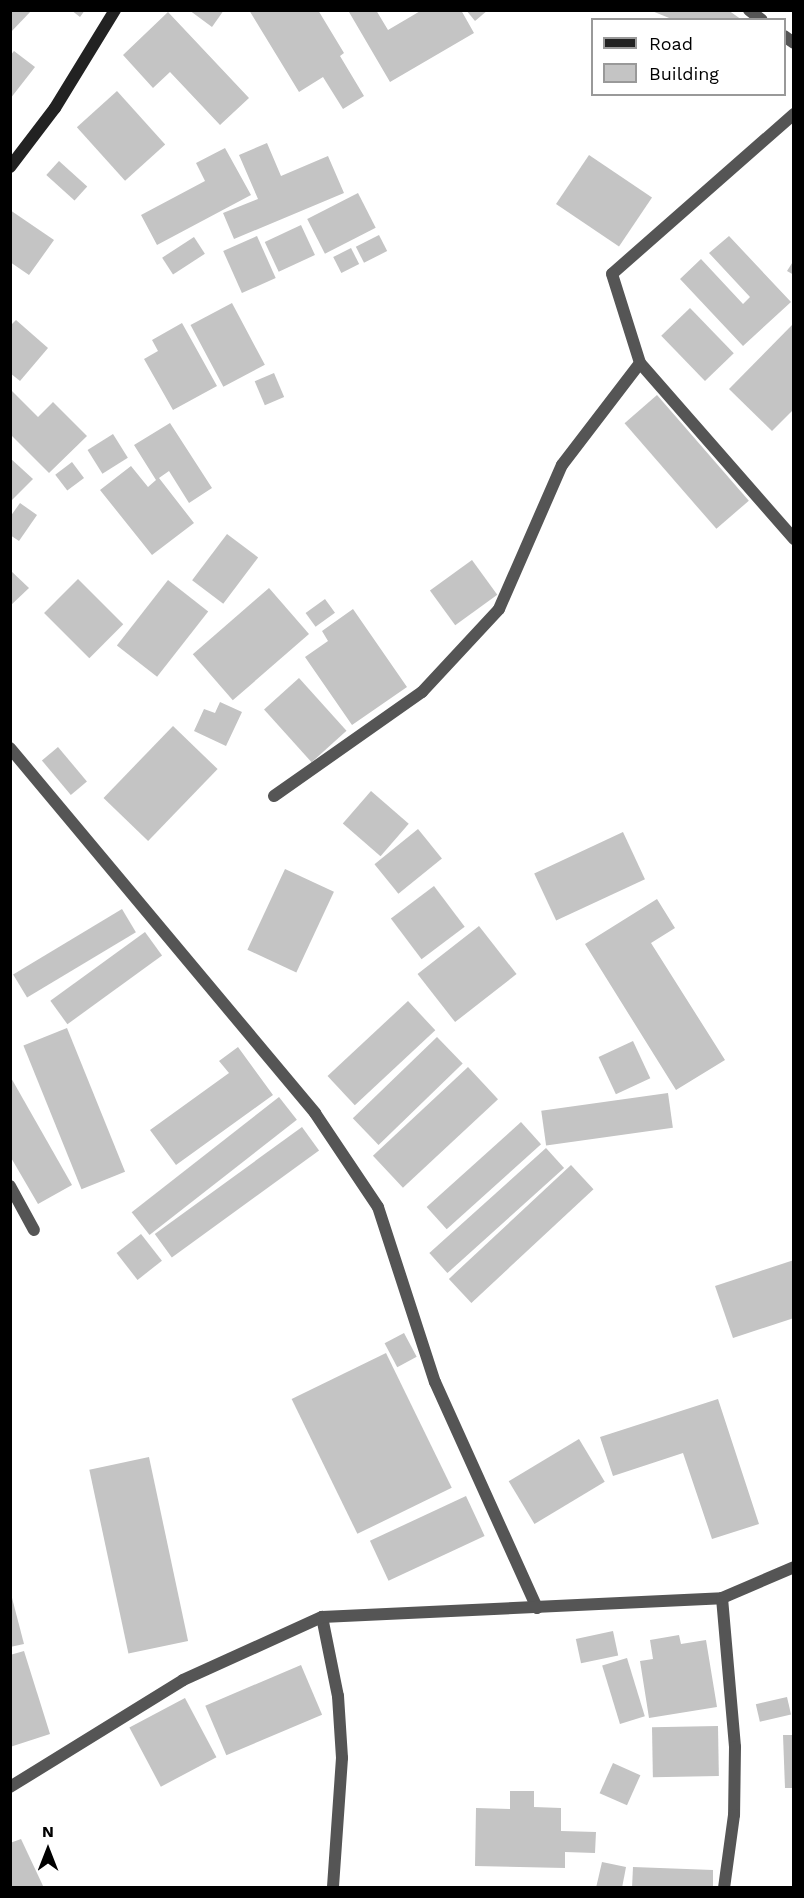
<!DOCTYPE html>
<html>
<head>
<meta charset="utf-8">
<style>
	body { margin:0 }
	#map { position:relative; width:804px; height:1898px; overflow:hidden; background:#fff; font-family:"Work Sans",sans-serif }
	div>[style] { position:absolute }
	[style*='--x'] { left:calc(var(--x)*1px); top:calc(var(--y)*1px); width:calc(var(--w)*1px); rotate:calc(var(--a)*1deg) }
	.building>* { inset:0; background:#c4c4c4; transform-origin:0 0 }
	.street>* { height:12px; margin:-6px; padding:0 6px; transform-origin:6px; border-radius:6px; background:#555 }
	.secondary>* { height:12px; margin:-6px; padding:0 6px; transform-origin:6px; border-radius:6px; background:#222 }
	span { translate:-50% -50%; white-space:nowrap; text-align:center; line-height:1.15; -webkit-text-stroke:5px #fff; paint-order:stroke }
	.frame { position:absolute; inset:0; border:12px solid #000; pointer-events:none }
	.legend { position:absolute; left:591px; top:18px; width:195px; height:78px; box-sizing:border-box; background:#fff; border:2px solid #999; margin:0; padding:8px 10px; list-style:none; font-size:18px; color:#000 }
	.legend li { display:flex; align-items:center; gap:12px; height:30px }
	.legend b { width:30px; border:2px solid #999 }
	.north { position:absolute; left:18px; top:1820px; width:60px; height:60px; -webkit-text-stroke:4px #fff; paint-order:stroke; rotate:0deg; font-size:16px; font-weight:700; line-height:24px; text-align:center; color:#000 }
	.north::after { content:''; display:block; margin:auto; width:21px; height:27px; background:#000; clip-path:polygon(50% 0,100% 100%,50% 72%,0 100%) }
</style>
</head>
<body>
<div id="map">
	<div class="building">
		<i style="clip-path:polygon(10px 10px,32px 10px,10px 33px)"></i>
		<i style="clip-path:polygon(71px 10px,85px 10px,80px 17px)"></i>
		<i style="clip-path:polygon(189px 10px,224px 10px,212px 27px)"></i>
		<i style="clip-path:polygon(249px 10px,318px 10px,344px 53px,340px 56px,364px 96px,343px 109px,323px 77px,299px 92px)"></i>
		<i style="clip-path:polygon(352px 10px,376px 10px,388px 30px,422px 10px,461px 10px,474px 33px,390px 82px,349px 12px)"></i>
		<i style="clip-path:polygon(466px 10px,488px 10px,475px 21px)"></i>
		<i style="clip-path:polygon(728px 10px,742px 20px,674px 20px,652px 11px)"></i>
		<i style="clip-path:polygon(168px 12px,249px 98px,220px 125px,170px 72px,153px 88px,123px 55px)"></i>
		<i style="clip-path:polygon(14px 51px,35px 67px,10px 99px,10px 56px)"></i>
		<i style="left:117px;top:91px;width:72px;height:54px;rotate:48deg"></i>
		<i style="clip-path:polygon(267px 143px,281px 176px,328px 156px,344px 193px,234px 239px,223px 213px,258px 199px,239px 155px)"></i>
		<i style="clip-path:polygon(225px 148px,251px 195px,157px 245px,141px 215px,205px 181px,196px 163px)"></i>
		<i style="left:589px;top:155px;width:76px;height:59px;rotate:34deg"></i>
		<i style="left:59px;top:161px;width:38px;height:19px;rotate:42deg"></i>
		<i style="left:358px;top:193px;width:39px;height:57px;rotate:63deg"></i>
		<i style="clip-path:polygon(10px 210px,54px 240px,29px 275px,10px 262px)"></i>
		<i style="left:301px;top:225px;width:33px;height:40px;rotate:65deg"></i>
		<i style="left:379px;top:235px;width:18px;height:26px;rotate:63deg"></i>
		<i style="left:257px;top:236px;width:46px;height:37px;rotate:66deg"></i>
		<i style="clip-path:polygon(729px 236px,791px 302px,743px 346px,680px 279px,701px 259px,743px 304px,750px 297px,709px 253px)"></i>
		<i style="left:194px;top:237px;width:20px;height:38px;rotate:57deg"></i>
		<i style="left:351px;top:248px;width:18px;height:20px;rotate:63deg"></i>
		<i style="clip-path:polygon(794px 260px,794px 275px,787px 271px)"></i>
		<i style="left:232px;top:303px;width:70px;height:47px;rotate:62deg"></i>
		<i style="left:690px;top:308px;width:63px;height:40px;rotate:46deg"></i>
		<i style="clip-path:polygon(16px 320px,48px 348px,20px 381px,10px 373px,10px 326px)"></i>
		<i style="clip-path:polygon(182px 323px,217px 386px,173px 410px,144px 359px,158px 351px,152px 340px)"></i>
		<i style="clip-path:polygon(794px 323px,794px 409px,772px 431px,729px 389px)"></i>
		<i style="left:274px;top:373px;width:26px;height:21px;rotate:67deg"></i>
		<i style="clip-path:polygon(10px 389px,38px 417px,53px 402px,87px 436px,49px 473px,10px 434px)"></i>
		<i style="left:657px;top:395px;width:140px;height:43px;rotate:49deg"></i>
		<i style="clip-path:polygon(170px 423px,212px 488px,189px 503px,169px 471px,159px 478px,194px 523px,152px 555px,100px 490px,131px 466px,148px 487px,156px 480px,134px 445px)"></i>
		<i style="left:113px;top:434px;width:28px;height:30px;rotate:58deg"></i>
		<i style="clip-path:polygon(10px 458px,33px 479px,10px 502px)"></i>
		<i style="left:72px;top:462px;width:20px;height:21px;rotate:53deg"></i>
		<i style="clip-path:polygon(20px 503px,37px 515px,19px 541px,10px 535px,10px 517px)"></i>
		<i style="left:227px;top:534px;width:39px;height:58px;rotate:37deg"></i>
		<i style="left:472px;top:560px;width:43px;height:52px;rotate:54deg"></i>
		<i style="clip-path:polygon(10px 570px,29px 588px,10px 606px)"></i>
		<i style="left:78px;top:579px;width:64px;height:48px;rotate:45deg"></i>
		<i style="left:168px;top:580px;width:51px;height:83px;rotate:38deg"></i>
		<i style="left:269px;top:588px;width:61px;height:101px;rotate:49deg"></i>
		<i style="left:325px;top:599px;width:17px;height:24px;rotate:54deg"></i>
		<i style="clip-path:polygon(353px 609px,407px 687px,352px 725px,305px 657px,328px 641px,322px 631px)"></i>
		<i style="left:299px;top:678px;width:71px;height:47px;rotate:48deg"></i>
		<i style="clip-path:polygon(220px 702px,242px 712px,226px 746px,194px 731px,204px 709px,215px 713px)"></i>
		<i style="left:173px;top:726px;width:62px;height:100px;rotate:44deg"></i>
		<i style="left:58px;top:747px;width:45px;height:21px;rotate:50deg"></i>
		<i style="left:371px;top:791px;width:50px;height:43px;rotate:41deg"></i>
		<i style="left:418px;top:829px;width:38px;height:56px;rotate:51deg"></i>
		<i style="left:623px;top:832px;width:52px;height:98px;rotate:65deg"></i>
		<i style="left:285px;top:869px;width:54px;height:89px;rotate:25deg"></i>
		<i style="left:434px;top:886px;width:51px;height:54px;rotate:53deg"></i>
		<i style="clip-path:polygon(657px 899px,675px 928px,651px 943px,725px 1060px,676px 1090px,585px 944px)"></i>
		<i style="left:122px;top:909px;width:27px;height:127px;rotate:59deg"></i>
		<i style="left:479px;top:926px;width:61px;height:78px;rotate:52deg"></i>
		<i style="left:145px;top:932px;width:29px;height:117px;rotate:54deg"></i>
		<i style="left:408px;top:1001px;width:40px;height:110px;rotate:47deg"></i>
		<i style="left:67px;top:1028px;width:155px;height:47px;rotate:68deg"></i>
		<i style="left:437px;top:1037px;width:37px;height:117px;rotate:46deg"></i>
		<i style="left:633px;top:1041px;width:41px;height:38px;rotate:65deg"></i>
		<i style="clip-path:polygon(238px 1047px,273px 1095px,176px 1165px,150px 1130px,229px 1073px,219px 1061px)"></i>
		<i style="left:468px;top:1067px;width:44px;height:130px;rotate:47deg"></i>
		<i style="clip-path:polygon(10px 1076px,72px 1185px,38px 1204px,10px 1156px)"></i>
		<i style="left:668px;top:1093px;width:35px;height:128px;rotate:82deg"></i>
		<i style="left:279px;top:1097px;width:29px;height:187px;rotate:52deg"></i>
		<i style="left:521px;top:1122px;width:30px;height:127px;rotate:48deg"></i>
		<i style="left:302px;top:1127px;width:29px;height:182px;rotate:54deg"></i>
		<i style="left:546px;top:1148px;width:27px;height:157px;rotate:48deg"></i>
		<i style="left:571px;top:1165px;width:33px;height:167px;rotate:47deg"></i>
		<i style="left:141px;top:1234px;width:34px;height:31px;rotate:52deg"></i>
		<i style="clip-path:polygon(794px 1260px,794px 1318px,733px 1338px,715px 1286px)"></i>
		<i style="left:404px;top:1333px;width:27px;height:22px;rotate:62deg"></i>
		<i style="left:386px;top:1353px;width:150px;height:105px;rotate:64deg"></i>
		<i style="clip-path:polygon(718px 1399px,759px 1524px,712px 1539px,683px 1453px,613px 1476px,600px 1437px)"></i>
		<i style="left:579px;top:1439px;width:50px;height:82px;rotate:59deg"></i>
		<i style="left:149px;top:1457px;width:188px;height:61px;rotate:78deg"></i>
		<i style="left:466px;top:1496px;width:44px;height:106px;rotate:65deg"></i>
		<i style="clip-path:polygon(11px 1594px,24px 1644px,10px 1647px,10px 1595px)"></i>
		<i style="left:613px;top:1631px;width:25px;height:38px;rotate:78deg"></i>
		<i style="clip-path:polygon(679px 1635px,681px 1644px,706px 1640px,717px 1707px,649px 1718px,640px 1661px,653px 1659px,650px 1640px)"></i>
		<i style="clip-path:polygon(24px 1651px,50px 1734px,10px 1747px,10px 1655px)"></i>
		<i style="left:627px;top:1658px;width:61px;height:26px;rotate:73deg"></i>
		<i style="left:301px;top:1665px;width:54px;height:104px;rotate:67deg"></i>
		<i style="left:787px;top:1697px;width:18px;height:32px;rotate:77deg"></i>
		<i style="left:185px;top:1698px;width:67px;height:63px;rotate:62deg"></i>
		<i style="left:718px;top:1726px;width:50px;height:66px;rotate:89deg"></i>
		<i style="clip-path:polygon(783px 1735px,794px 1735px,794px 1788px,785px 1788px)"></i>
		<i style="left:613px;top:1763px;width:30px;height:33px;rotate:24deg"></i>
		<i style="clip-path:polygon(510px 1791px,534px 1791px,534px 1807px,561px 1808px,561px 1831px,596px 1832px,595px 1853px,565px 1852px,565px 1868px,475px 1866px,476px 1808px,510px 1809px)"></i>
		<i style="clip-path:polygon(21px 1839px,44px 1888px,10px 1888px,10px 1843px)"></i>
		<i style="clip-path:polygon(602px 1862px,626px 1867px,622px 1888px,596px 1888px)"></i>
		<i style="clip-path:polygon(633px 1867px,713px 1870px,713px 1888px,632px 1888px)"></i>
	</div>
	<div class="street">
		<i style="--x:749;--y:10;--w:16;--a:38"></i>
		<i style="--x:784;--y:36;--w:12;--a:35"></i>
		<i style="--x:794;--y:114;--w:242;--a:138.7"></i>
		<i style="--x:612;--y:274;--w:93;--a:72.5"></i>
		<i style="--x:640;--y:363;--w:234;--a:48.8"></i>
		<i style="--x:10;--y:748;--w:476;--a:50.1"></i>
		<i style="--x:315;--y:1113;--w:113;--a:56.2"></i>
		<i style="--x:378;--y:1207;--w:184;--a:72"></i>
		<i style="--x:435;--y:1382;--w:248;--a:65.7"></i>
		<i style="--x:274;--y:796;--w:181;--a:-35.1"></i>
		<i style="--x:422;--y:692;--w:113;--a:-47.1"></i>
		<i style="--x:499;--y:609;--w:157;--a:-66.4"></i>
		<i style="--x:562;--y:465;--w:128;--a:-52.6"></i>
		<i style="--x:10;--y:1186;--w:50;--a:61.4"></i>
		<i style="--x:722;--y:1598;--w:150;--a:85"></i>
		<i style="--x:735;--y:1747;--w:68;--a:90.8"></i>
		<i style="--x:734;--y:1815;--w:74;--a:97.8"></i>
		<i style="--x:322;--y:1617;--w:81;--a:78.6"></i>
		<i style="--x:338;--y:1696;--w:62;--a:86.3"></i>
		<i style="--x:342;--y:1758;--w:130;--a:94"></i>
		<i style="--x:10;--y:1787;--w:203;--a:-31.7"></i>
		<i style="--x:183;--y:1680;--w:153;--a:-24.4"></i>
		<i style="--x:322;--y:1617;--w:400;--a:-2.7"></i>
		<i style="--x:722;--y:1598;--w:78;--a:-23.3"></i>
	</div>
	<div class="secondary">
		<i style="--x:10;--y:167;--w:74;--a:-52.7"></i>
		<i style="--x:55;--y:108;--w:115;--a:-58.5"></i>
	</div>
	<div class="frame"></div>
	<ul class="legend">
	<li><b style="height:8px;background:#222"></b>Road</li>
	<li><b style="height:16px;background:#c4c4c4"></b>Building</li>
	</ul>
	<div class="north">N</div>
</div>
</body>
</html>
